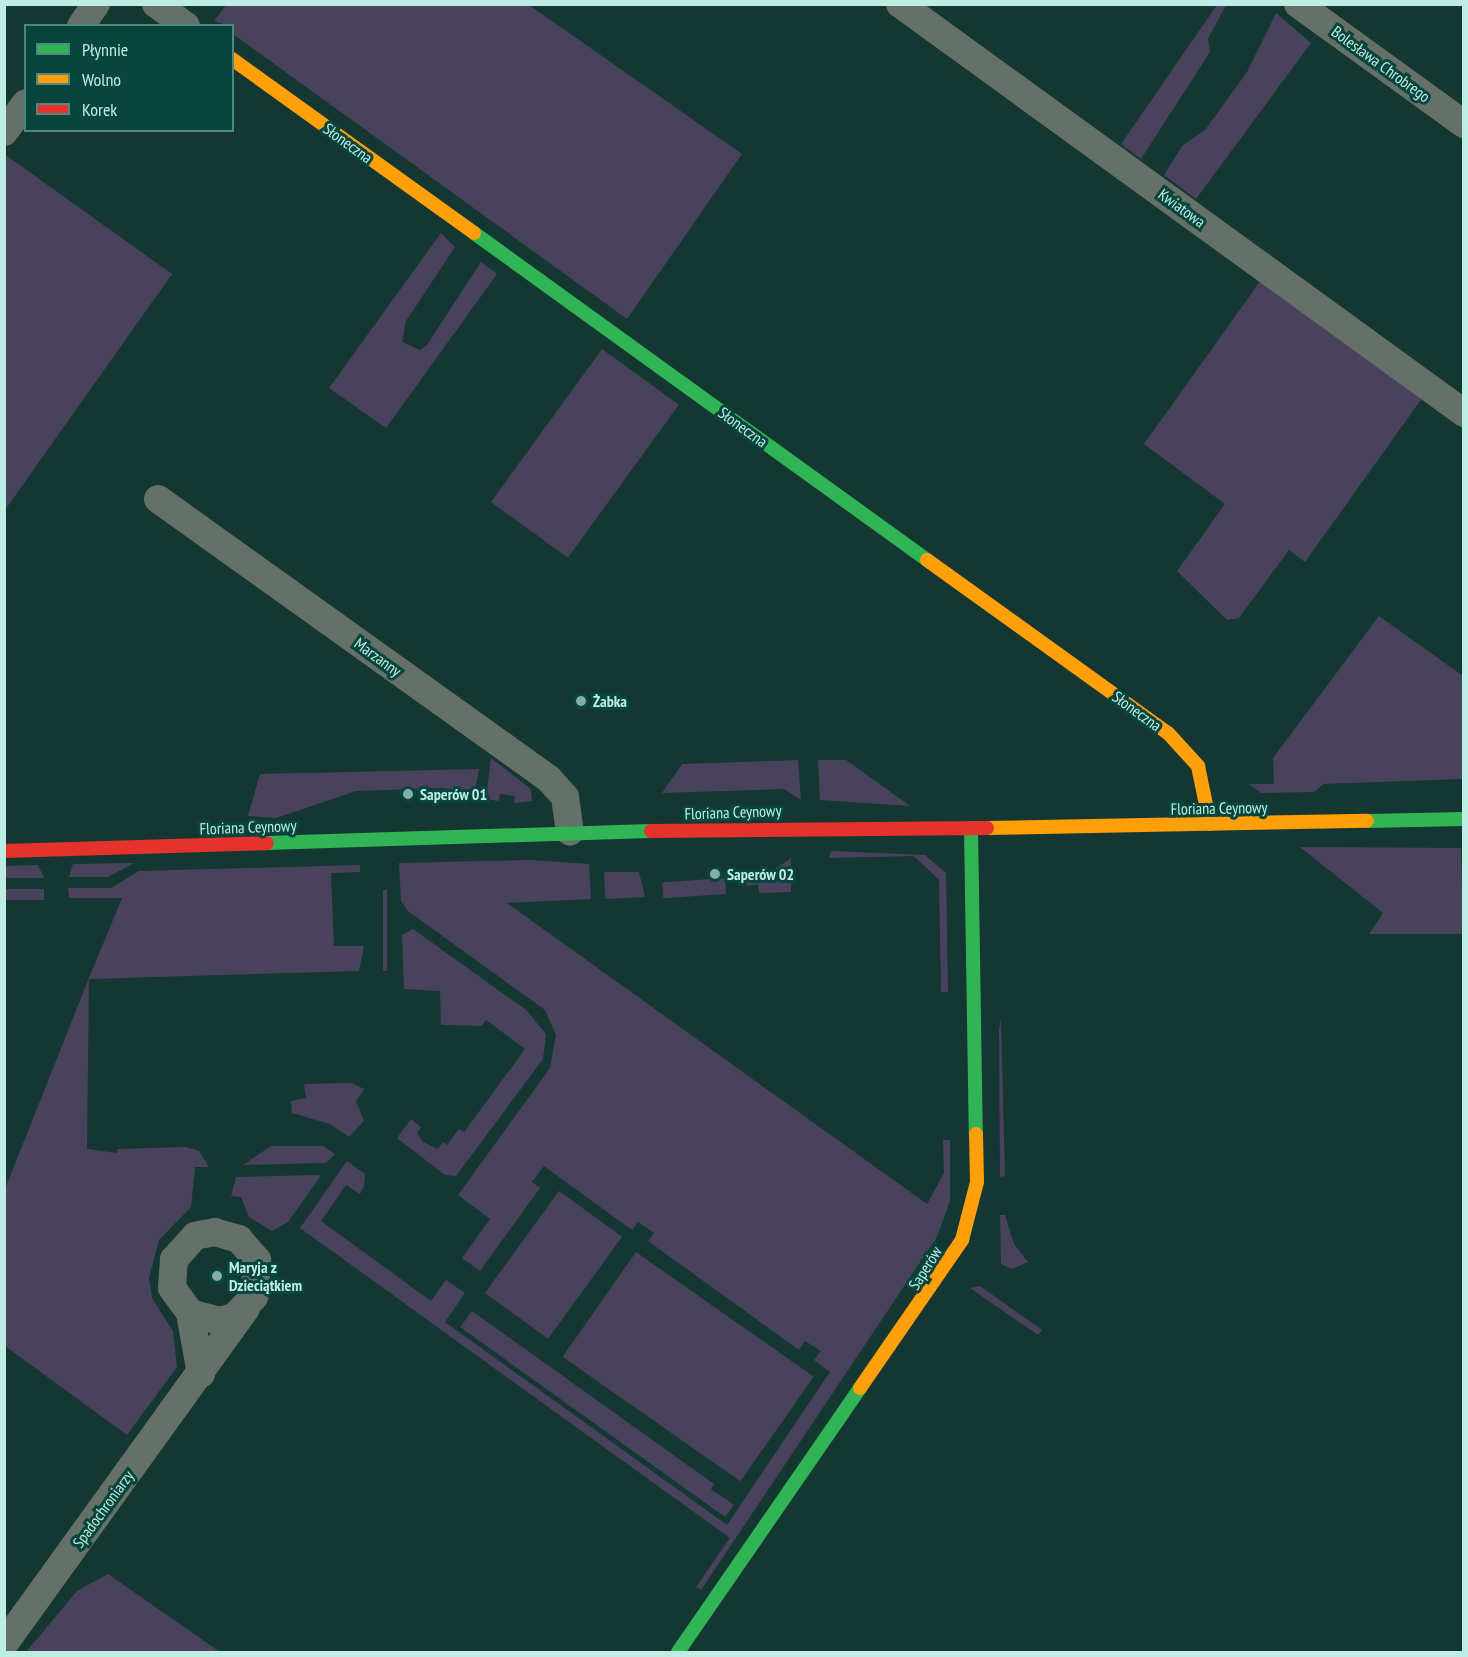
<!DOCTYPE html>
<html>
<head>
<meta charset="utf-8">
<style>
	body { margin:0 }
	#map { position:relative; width:1468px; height:1657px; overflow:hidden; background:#153732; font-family:"PT Sans Narrow",sans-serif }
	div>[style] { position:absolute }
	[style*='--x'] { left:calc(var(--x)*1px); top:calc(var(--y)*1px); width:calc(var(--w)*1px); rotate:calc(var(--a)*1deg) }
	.green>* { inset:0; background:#49425d; transform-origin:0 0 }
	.street>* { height:28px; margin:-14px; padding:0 14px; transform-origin:14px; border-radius:14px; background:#647068 }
	.fast>* { height:14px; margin:-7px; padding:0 7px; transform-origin:7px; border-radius:7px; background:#30b455 }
	.slow>* { height:14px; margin:-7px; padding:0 7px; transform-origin:7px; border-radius:7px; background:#ff9f0a }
	.jam>* { height:14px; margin:-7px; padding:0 7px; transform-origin:7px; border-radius:7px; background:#e5322d }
	.dots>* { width:16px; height:16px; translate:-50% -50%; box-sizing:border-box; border:3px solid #07453d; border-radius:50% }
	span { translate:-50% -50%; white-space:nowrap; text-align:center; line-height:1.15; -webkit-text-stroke:6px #07453d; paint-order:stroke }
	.street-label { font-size:16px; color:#beede3 }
	.poi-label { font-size:16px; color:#beede3; font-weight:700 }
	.left { translate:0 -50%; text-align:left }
	.frame { position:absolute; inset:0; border:6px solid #beede3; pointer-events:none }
	.legend { position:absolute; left:24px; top:24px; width:210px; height:108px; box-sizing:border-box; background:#07453d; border:2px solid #50887f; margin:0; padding:8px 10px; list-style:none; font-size:18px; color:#beede3 }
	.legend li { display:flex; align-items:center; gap:12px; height:30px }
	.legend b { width:30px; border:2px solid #50887f }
</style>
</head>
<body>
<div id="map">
	<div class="green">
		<i style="clip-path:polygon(226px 5px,529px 5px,742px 154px,627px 319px,233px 34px,232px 26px,214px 21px)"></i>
		<i style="clip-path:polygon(1217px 5px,1226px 5px,1208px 39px,1210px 52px,1141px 159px,1121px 144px)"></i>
		<i style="clip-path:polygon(1276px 13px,1311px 43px,1196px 199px,1164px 175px,1182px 146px,1205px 130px,1247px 72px)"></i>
		<i style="clip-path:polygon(7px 156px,172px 274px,5px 510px,4px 159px)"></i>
		<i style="clip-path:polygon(441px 233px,455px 247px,406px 321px,402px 342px,420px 350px,427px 345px,481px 262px,497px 274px,386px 428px,329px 388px)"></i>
		<i style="clip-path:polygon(1261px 280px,1423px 397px,1305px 562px,1289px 550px,1239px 618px,1227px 620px,1177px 571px,1225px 504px,1144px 444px)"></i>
		<i style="left:602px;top:349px;width:95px;height:189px;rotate:36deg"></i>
		<i style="clip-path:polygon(1379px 616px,1463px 676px,1463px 779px,1323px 784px,1314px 792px,1261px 793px,1249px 784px,1274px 784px,1273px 758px)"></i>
		<i style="clip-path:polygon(491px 758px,531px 789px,532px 801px,514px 803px,515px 796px,500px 794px,499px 801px,486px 799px)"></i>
		<i style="clip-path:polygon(798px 760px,801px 800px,784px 789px,662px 793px,682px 764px)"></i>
		<i style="clip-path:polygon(818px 760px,846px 760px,910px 806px,820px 800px)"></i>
		<i style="clip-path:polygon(479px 769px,474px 797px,445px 788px,356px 791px,276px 818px,248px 816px,260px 774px)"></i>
		<i style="clip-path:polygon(1300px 847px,1461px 848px,1463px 934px,1369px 934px,1383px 913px)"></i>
		<i style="clip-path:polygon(831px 851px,925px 855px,946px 873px,948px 992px,941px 992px,939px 880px,914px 856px,829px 858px)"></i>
		<i style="clip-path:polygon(791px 858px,791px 892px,759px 893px,758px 885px,740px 886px,740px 878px,764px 877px)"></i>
		<i style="clip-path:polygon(531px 860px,589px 864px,591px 899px,507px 903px,927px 1204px,944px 1173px,943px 1140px,950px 1140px,950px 1201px,937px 1237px,701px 1590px,696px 1587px,730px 1538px,300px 1228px,347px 1161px,365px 1174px,364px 1186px,360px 1194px,346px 1185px,321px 1221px,431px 1301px,446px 1280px,465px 1293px,445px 1322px,727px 1525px,830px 1372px,814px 1360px,821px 1351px,805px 1341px,799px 1350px,648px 1241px,654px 1233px,638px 1222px,632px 1230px,544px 1166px,532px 1182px,540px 1188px,480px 1271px,462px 1258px,490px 1219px,458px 1195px,550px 1068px,556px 1035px,545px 1010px,408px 911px,401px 901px,399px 863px)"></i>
		<i style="clip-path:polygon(134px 863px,108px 877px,69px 877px,73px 864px)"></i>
		<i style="clip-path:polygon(38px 865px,44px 878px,5px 878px,4px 866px)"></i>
		<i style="clip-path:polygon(360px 865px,360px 872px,331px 873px,334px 946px,364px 946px,359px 971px,89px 979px,87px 1149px,117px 1153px,117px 1149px,186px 1147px,199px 1151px,209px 1167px,195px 1167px,191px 1207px,159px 1240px,149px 1278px,152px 1298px,173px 1331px,177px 1367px,127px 1435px,5px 1346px,5px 1189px,89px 978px,122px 898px,69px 898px,68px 888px,111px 888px,139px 871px)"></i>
		<i style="clip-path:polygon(604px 872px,639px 872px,645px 897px,605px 899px)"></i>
		<i style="left:725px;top:878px;width:16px;height:63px;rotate:86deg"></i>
		<i style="left:5px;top:889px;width:39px;height:11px"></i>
		<i style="left:383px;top:890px;width:4px;height:81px"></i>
		<i style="clip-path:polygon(413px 929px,526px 1010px,546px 1034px,543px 1059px,456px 1176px,445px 1175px,397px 1138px,411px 1119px,421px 1127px,417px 1133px,423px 1142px,438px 1149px,443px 1142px,447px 1145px,459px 1129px,464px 1132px,525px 1049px,486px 1020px,481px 1026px,441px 1025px,440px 991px,404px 989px,402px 935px)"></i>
		<i style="clip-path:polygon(1001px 1019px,1005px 1176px,1000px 1177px,999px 1029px)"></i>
		<i style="clip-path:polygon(352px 1083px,364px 1089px,356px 1101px,364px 1121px,349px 1137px,330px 1124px,292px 1113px,291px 1101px,306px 1098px,304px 1084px)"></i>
		<i style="clip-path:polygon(271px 1146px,323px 1146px,335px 1154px,326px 1163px,243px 1165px)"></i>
		<i style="clip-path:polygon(236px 1177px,319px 1175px,320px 1177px,288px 1222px,272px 1231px,249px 1217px,241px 1197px,231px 1196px)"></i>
		<i style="left:559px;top:1191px;width:78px;height:126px;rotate:36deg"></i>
		<i style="clip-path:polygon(1000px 1215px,1005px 1215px,1014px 1244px,1028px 1262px,1012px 1269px,1001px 1264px)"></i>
		<i style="left:636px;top:1252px;width:217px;height:128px;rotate:35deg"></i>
		<i style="clip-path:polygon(980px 1286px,1042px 1330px,1038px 1335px,970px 1288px)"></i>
		<i style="clip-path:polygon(472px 1311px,714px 1484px,711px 1489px,734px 1505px,725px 1517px,460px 1327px)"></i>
		<i style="clip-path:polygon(108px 1574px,220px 1652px,26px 1652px,77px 1591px)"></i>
	</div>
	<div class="street">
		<i style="--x:156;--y:4;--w:37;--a:36"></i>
		<i style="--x:900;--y:4;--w:697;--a:35.95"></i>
		<i style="--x:1298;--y:4;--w:205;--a:35.9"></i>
		<i style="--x:81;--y:26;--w:27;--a:-56"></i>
		<i style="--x:4;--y:132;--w:36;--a:-53"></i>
		<i style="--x:158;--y:499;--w:481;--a:35.6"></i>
		<i style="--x:549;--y:779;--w:24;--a:48"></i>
		<i style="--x:565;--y:797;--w:35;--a:82"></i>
		<i style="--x:190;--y:1313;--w:30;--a:15"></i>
		<i style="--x:219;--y:1321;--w:16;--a:-15"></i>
		<i style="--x:234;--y:1317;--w:28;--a:-45"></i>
		<i style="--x:254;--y:1297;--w:37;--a:-85"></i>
		<i style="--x:257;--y:1260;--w:28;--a:-131"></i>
		<i style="--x:239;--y:1239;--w:25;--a:-164"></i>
		<i style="--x:215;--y:1232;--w:20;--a:169"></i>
		<i style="--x:195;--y:1236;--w:31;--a:132"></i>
		<i style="--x:174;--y:1259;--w:29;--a:94"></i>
		<i style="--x:172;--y:1288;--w:31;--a:54"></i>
		<i style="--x:190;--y:1313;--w:62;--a:79.8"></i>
		<i style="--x:4;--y:1644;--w:414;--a:-54.2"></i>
	</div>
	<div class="fast">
		<i style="--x:474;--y:233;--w:559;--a:35.82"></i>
		<i style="--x:1367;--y:821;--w:97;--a:-1.2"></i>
		<i style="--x:971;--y:828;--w:306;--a:89.1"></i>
		<i style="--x:267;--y:843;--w:384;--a:-1.8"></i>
		<i style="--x:678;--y:1652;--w:321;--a:-55.4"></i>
	</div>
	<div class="slow">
		<i style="--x:232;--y:59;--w:298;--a:35.7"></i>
		<i style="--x:927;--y:560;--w:297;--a:35.7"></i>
		<i style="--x:1168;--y:733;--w:45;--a:47.7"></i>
		<i style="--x:1198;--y:766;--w:59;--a:78.3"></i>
		<i style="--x:987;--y:828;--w:380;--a:-1.1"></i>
		<i style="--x:860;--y:1388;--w:180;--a:-55.4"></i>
		<i style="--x:962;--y:1240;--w:60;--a:-75.5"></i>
		<i style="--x:977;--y:1182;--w:48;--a:-91.2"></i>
	</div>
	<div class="jam">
		<i style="--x:651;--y:831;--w:336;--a:-0.5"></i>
		<i style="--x:4;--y:851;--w:263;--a:-1.7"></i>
	</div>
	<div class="dots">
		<i style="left:581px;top:701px;background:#83ada5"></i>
		<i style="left:408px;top:794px;background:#83ada5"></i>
		<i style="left:715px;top:874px;background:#83ada5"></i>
		<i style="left:217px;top:1276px;background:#83ada5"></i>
	</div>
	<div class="street-label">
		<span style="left:1381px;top:64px;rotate:36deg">Bolesława Chrobrego</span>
		<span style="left:348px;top:143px;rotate:36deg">Słoneczna</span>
		<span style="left:1182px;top:208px;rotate:36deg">Kwiatowa</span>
		<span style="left:743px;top:427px;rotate:36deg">Słoneczna</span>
		<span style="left:378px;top:657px;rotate:36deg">Marzanny</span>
		<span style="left:1137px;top:711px;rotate:36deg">Słoneczna</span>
		<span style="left:1219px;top:808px;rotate:-1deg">Floriana Ceynowy</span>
		<span style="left:733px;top:812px;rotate:-2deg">Floriana Ceynowy</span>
		<span style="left:248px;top:827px;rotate:-2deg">Floriana Ceynowy</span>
		<span style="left:925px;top:1268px;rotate:-58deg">Saperów</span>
		<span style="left:103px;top:1509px;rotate:-54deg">Spadochroniarzy</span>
	</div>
	<div class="poi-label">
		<span class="left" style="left:593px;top:701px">Żabka</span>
		<span class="left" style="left:420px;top:794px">Saperów 01</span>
		<span class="left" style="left:727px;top:874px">Saperów 02</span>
		<span class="left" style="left:229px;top:1276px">Maryja z<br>Dzieciątkiem</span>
	</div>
	<div class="frame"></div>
	<ul class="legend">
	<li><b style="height:8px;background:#30b455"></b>Płynnie</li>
	<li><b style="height:8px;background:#ff9f0a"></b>Wolno</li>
	<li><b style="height:8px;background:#e5322d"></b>Korek</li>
	</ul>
</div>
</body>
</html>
